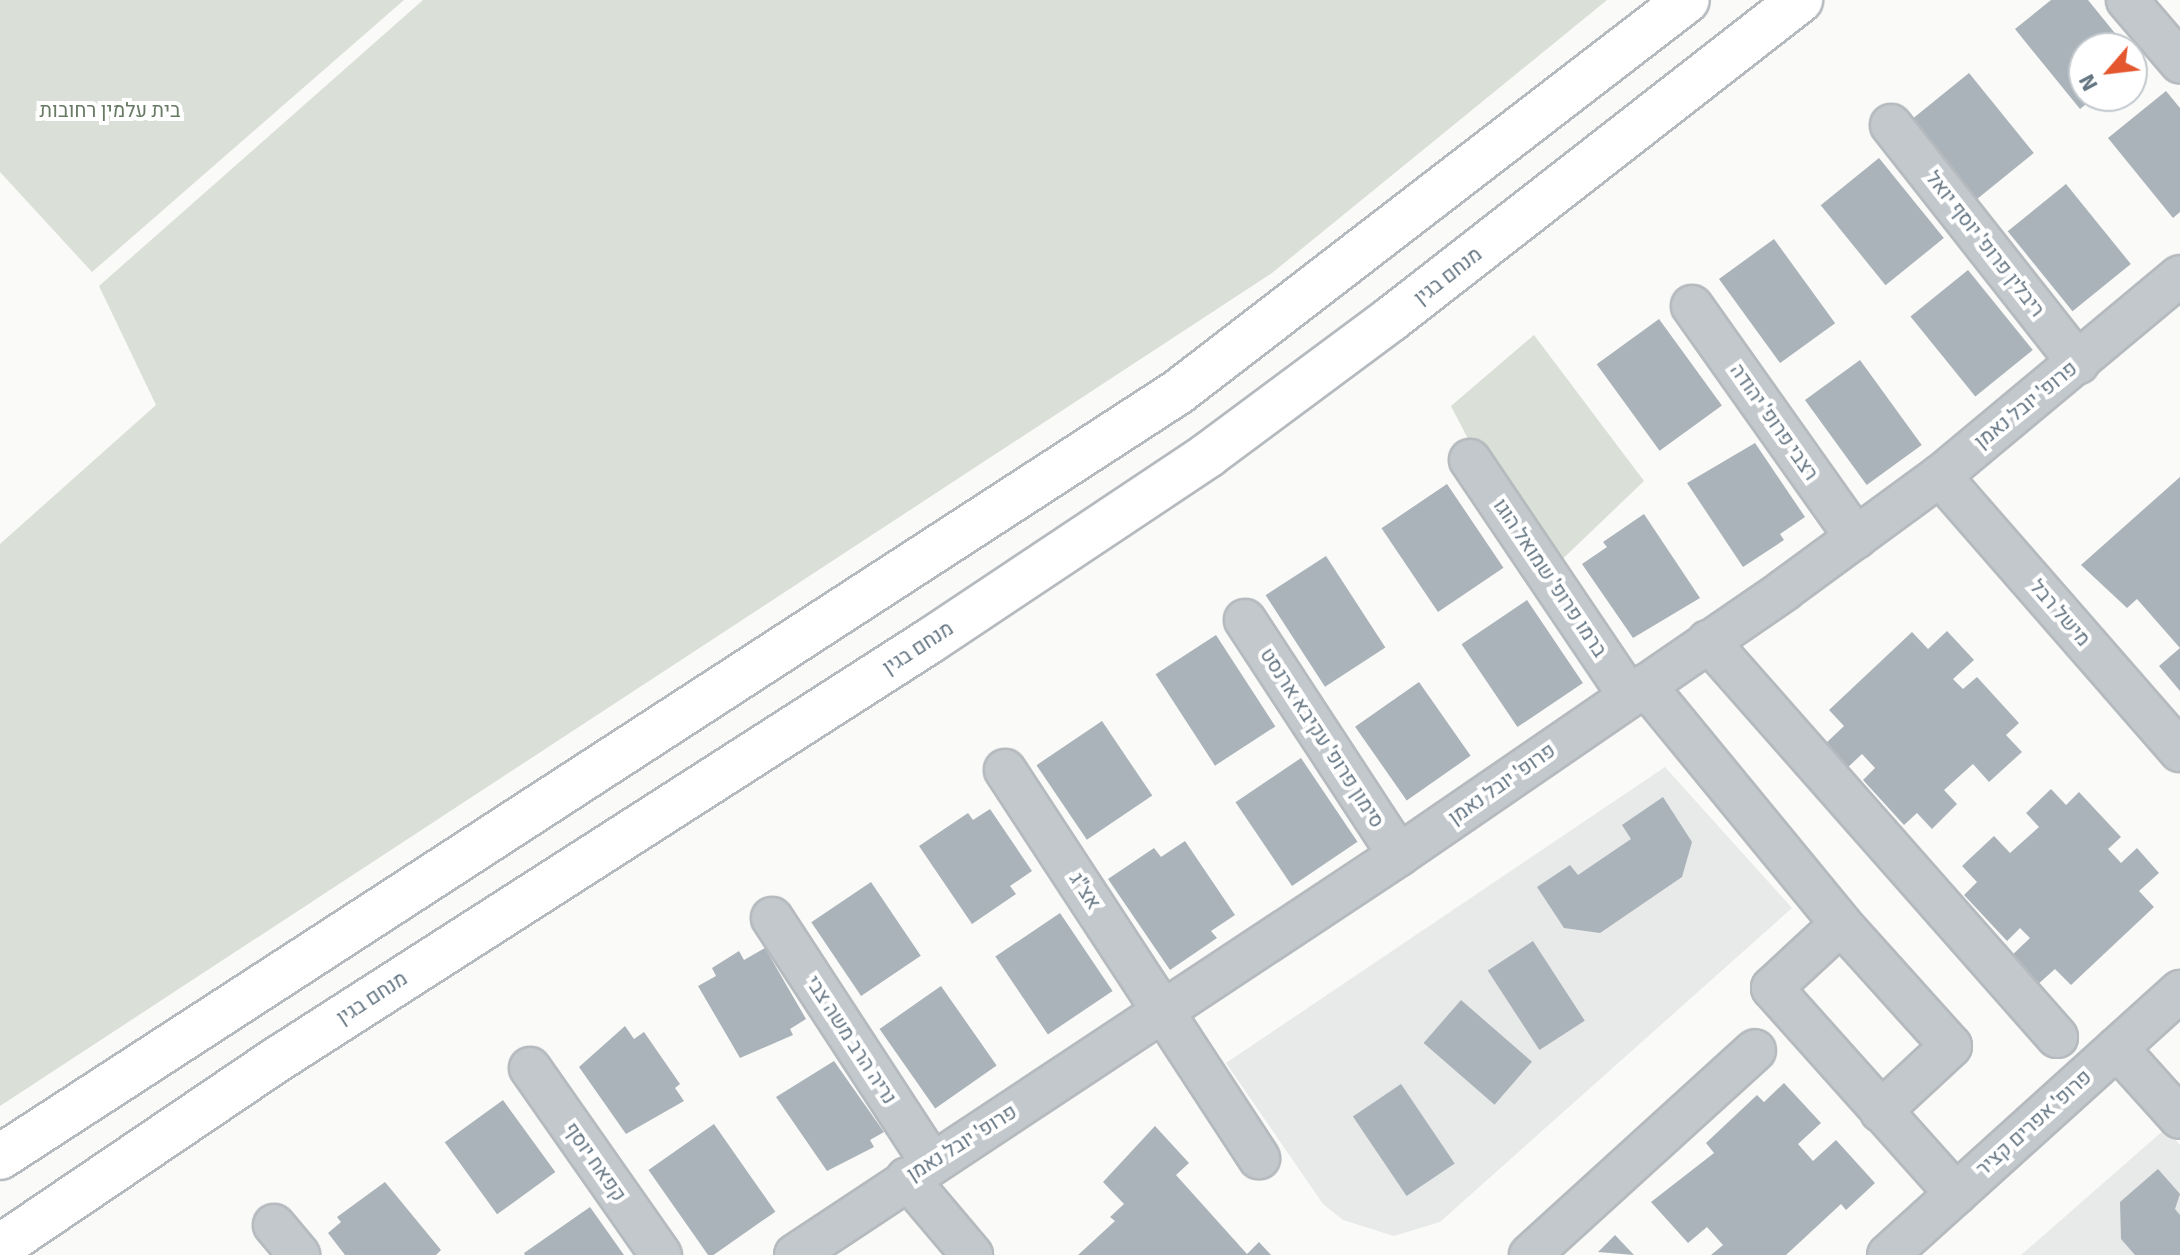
<!DOCTYPE html>
<html>
<head>
<meta charset="utf-8">
<style>
	body { margin:0 }
	#map { position:relative; width:2180px; height:1255px; overflow:hidden; background:#fafaf8; font-family:Signika,Heebo,sans-serif }
	div>[style] { position:absolute }
	[style*='--x'] { left:calc(var(--x)*1px); top:calc(var(--y)*1px); width:calc(var(--w)*1px); rotate:calc(var(--a)*1deg) }
	.built>* { inset:0; background:#e8e9e9 }
	.green>* { inset:0; background:#dadfd7 }
	.building>* { inset:0; background:#aab3b9; transform-origin:0 0 }
	.roads { filter:drop-shadow(2px 0 #b5babe) drop-shadow(-2px 0 #b5babe) drop-shadow(0 2px #b5babe) drop-shadow(0 -2px #b5babe) }
	.minor>* { height:40px; margin:-20px; padding:0 20px; transform-origin:20px; border-radius:20px; background:#c3c8cc }
	.major>* { height:44px; margin:-22px; padding:0 22px; transform-origin:22px; border-radius:22px; background:#fff }
	span { translate:-50% -50%; white-space:nowrap; text-align:center; line-height:1.15; -webkit-text-stroke:8px #fff; paint-order:stroke }
	.park-label { font-size:20px; color:#687a64 }
	.street-label { font-size:20px; color:#657683 }
	.north { position:absolute; left:2068px; top:32px; width:80px; height:80px; box-sizing:border-box; background:#fff; border:2px solid #c1c8cd; border-radius:50%; rotate:242deg; font-size:22px; font-weight:700; line-height:32px; text-align:center; color:#657683 }
	.north::after { content:''; display:block; margin:auto; width:28px; height:36px; background:#e4572e; clip-path:polygon(50% 0,100% 100%,50% 72%,0 100%) }
</style>
</head>
<body>
<div id="map">
	<div class="built">
		<i style="clip-path:polygon(1665px 767px,1792px 908px,1440px 1222px,1394px 1236px,1343px 1220px,1323px 1204px,1226px 1063px)"></i>
		<i style="clip-path:polygon(2165px 1129px,2180px 1145px,2180px 1255px,2021px 1255px)"></i>
	</div>
	<div class="green">
		<i style="clip-path:polygon(0 0,404px 0,92px 272px,0 172px)"></i>
		<i style="clip-path:polygon(423px 0,1607px 0,1272px 273px,0 1106px,0 544px,156px 405px,99px 286px)"></i>
		<i style="clip-path:polygon(1534px 335px,1644px 481px,1550px 571px,1482px 466px,1451px 406px)"></i>
	</div>
	<div class="building">
		<i style="clip-path:polygon(2051px 0,2088px 0,2127px 48px,2084px 48px,2084px 96px,2096px 96px,2080px 109px,2015px 29px)"></i>
		<i style="left:1969px;top:73px;width:103px;height:75px;rotate:51deg"></i>
		<i style="clip-path:polygon(2166px 91px,2180px 108px,2180px 212px,2173px 218px,2108px 138px)"></i>
		<i style="left:1879px;top:158px;width:103px;height:75px;rotate:51deg"></i>
		<i style="left:2066px;top:184px;width:103px;height:75px;rotate:51deg"></i>
		<i style="left:1774px;top:239px;width:104px;height:68px;rotate:54deg"></i>
		<i style="left:1968px;top:270px;width:103px;height:74px;rotate:51deg"></i>
		<i style="left:1659px;top:319px;width:107px;height:77px;rotate:54deg"></i>
		<i style="left:1860px;top:360px;width:105px;height:68px;rotate:54deg"></i>
		<i style="clip-path:polygon(1755px 443px,1805px 517px,1780px 534px,1784px 540px,1743px 567px,1687px 483px)"></i>
		<i style="clip-path:polygon(2180px 477px,2180px 691px,2159px 666px,2180px 648px,2137px 599px,2127px 608px,2081px 565px)"></i>
		<i style="left:1447px;top:484px;width:101px;height:79px;rotate:56deg"></i>
		<i style="clip-path:polygon(1644px 514px,1700px 598px,1633px 638px,1582px 564px,1607px 547px,1603px 542px)"></i>
		<i style="left:1326px;top:556px;width:109px;height:72px;rotate:57deg"></i>
		<i style="left:1527px;top:600px;width:100px;height:79px;rotate:56deg"></i>
		<i style="clip-path:polygon(1947px 631px,1974px 660px,1953px 679px,1963px 689px,1977px 677px,2019px 723px,2006px 735px,2022px 752px,1989px 782px,1973px 764px,1944px 790px,1957px 804px,1932px 829px,1917px 813px,1904px 825px,1863px 780px,1875px 768px,1862px 754px,1846px 769px,1824px 745px,1844px 726px,1829px 710px,1912px 632px,1928px 649px)"></i>
		<i style="left:1216px;top:635px;width:109px;height:72px;rotate:57deg"></i>
		<i style="left:1419px;top:682px;width:90px;height:78px;rotate:55deg"></i>
		<i style="left:1102px;top:721px;width:90px;height:79px;rotate:56deg"></i>
		<i style="left:1301px;top:758px;width:101px;height:79px;rotate:56deg"></i>
		<i style="clip-path:polygon(2051px 789px,2066px 805px,2079px 792px,2121px 837px,2108px 849px,2121px 863px,2137px 848px,2159px 873px,2139px 891px,2154px 907px,2071px 985px,2055px 969px,2036px 986px,2009px 958px,2030px 938px,2020px 928px,2007px 941px,1964px 895px,1977px 882px,1962px 866px,1994px 836px,2010px 853px,2039px 827px,2026px 813px)"></i>
		<i style="clip-path:polygon(1663px 797px,1692px 842px,1682px 877px,1600px 933px,1564px 928px,1537px 887px,1570px 865px,1578px 875px,1631px 839px,1622px 825px)"></i>
		<i style="clip-path:polygon(990px 809px,1032px 871px,1010px 886px,1016px 894px,972px 924px,919px 846px,968px 813px,973px 820px)"></i>
		<i style="clip-path:polygon(1185px 841px,1235px 915px,1211px 931px,1217px 938px,1170px 970px,1108px 879px,1154px 848px,1161px 857px)"></i>
		<i style="left:871px;top:882px;width:89px;height:72px;rotate:56deg"></i>
		<i style="left:1060px;top:913px;width:94px;height:78px;rotate:56deg"></i>
		<i style="left:1533px;top:941px;width:95px;height:54px;rotate:57deg"></i>
		<i style="clip-path:polygon(765px 948px,806px 1019px,790px 1029px,793px 1035px,740px 1058px,698px 986px,716px 976px,712px 968px,739px 951px,744px 960px)"></i>
		<i style="left:941px;top:986px;width:97px;height:75px;rotate:55deg"></i>
		<i style="left:1461px;top:1000px;width:94px;height:57px;rotate:41deg"></i>
		<i style="clip-path:polygon(625px 1026px,634px 1039px,644px 1032px,680px 1084px,675px 1088px,684px 1101px,626px 1134px,579px 1067px)"></i>
		<i style="clip-path:polygon(834px 1061px,884px 1132px,870px 1140px,874px 1147px,827px 1171px,776px 1097px)"></i>
		<i style="clip-path:polygon(1784px 1083px,1821px 1123px,1798px 1144px,1813px 1161px,1836px 1140px,1875px 1183px,1846px 1210px,1841px 1204px,1786px 1255px,1711px 1255px,1723px 1245px,1707px 1227px,1688px 1243px,1651px 1202px,1714px 1153px,1706px 1143px,1757px 1095px,1764px 1102px)"></i>
		<i style="left:1401px;top:1084px;width:96px;height:58px;rotate:56deg"></i>
		<i style="left:503px;top:1100px;width:89px;height:72px;rotate:54deg"></i>
		<i style="left:714px;top:1124px;width:107px;height:80px;rotate:55deg"></i>
		<i style="clip-path:polygon(1155px 1126px,1189px 1163px,1176px 1175px,1247px 1254px,1259px 1242px,1271px 1255px,1078px 1255px,1115px 1221px,1110px 1217px,1124px 1204px,1103px 1182px)"></i>
		<i style="clip-path:polygon(2158px 1169px,2180px 1194px,2175px 1209px,2180px 1215px,2180px 1255px,2135px 1255px,2121px 1239px,2120px 1202px)"></i>
		<i style="clip-path:polygon(385px 1182px,441px 1250px,436px 1255px,345px 1255px,328px 1233px,341px 1222px,337px 1217px)"></i>
		<i style="clip-path:polygon(590px 1207px,624px 1255px,525px 1255px,524px 1253px)"></i>
		<i style="clip-path:polygon(1615px 1235px,1634px 1255px,1598px 1252px)"></i>
	</div>
	<div class="roads">
		<div class="minor">
			<i style="--x:2127;--y:0;--w:82;--a:49.5"></i>
			<i style="--x:1891;--y:125;--w:303;--a:51.8"></i>
			<i style="--x:1692;--y:306;--w:284;--a:54.7"></i>
			<i style="--x:1470;--y:460;--w:285;--a:56"></i>
			<i style="--x:1940;--y:476;--w:365;--a:48.9"></i>
			<i style="--x:1245;--y:620;--w:281;--a:56.8"></i>
			<i style="--x:1708;--y:641;--w:528;--a:48.61"></i>
			<i style="--x:1645;--y:685;--w:309;--a:50.6"></i>
			<i style="--x:1841;--y:924;--w:164;--a:48"></i>
			<i style="--x:1951;--y:1046;--w:96;--a:137.1"></i>
			<i style="--x:1005;--y:770;--w:464;--a:56.8"></i>
			<i style="--x:772;--y:918;--w:291;--a:56.9"></i>
			<i style="--x:1841;--y:924;--w:94;--a:137.2"></i>
			<i style="--x:1772;--y:988;--w:276;--a:48.2"></i>
			<i style="--x:2117;--y:1048;--w:94;--a:48"></i>
			<i style="--x:530;--y:1068;--w:228;--a:55"></i>
			<i style="--x:907;--y:1178;--w:101;--a:49.8"></i>
			<i style="--x:274;--y:1225;--w:39;--a:50"></i>
			<i style="--x:795;--y:1255;--w:724;--a:-33.51"></i>
			<i style="--x:1399;--y:855;--w:467;--a:-34.5"></i>
			<i style="--x:1784;--y:590;--w:193;--a:-36.2"></i>
			<i style="--x:1940;--y:476;--w:312;--a:-39.8"></i>
			<i style="--x:1530;--y:1255;--w:304;--a:-42.3"></i>
			<i style="--x:1888;--y:1255;--w:394;--a:-42.1"></i>
		</div>
		<div class="major">
			<i style="--x:0;--y:1157;--w:1405;--a:-33"></i>
			<i style="--x:1178;--y:392;--w:642;--a:-37.6"></i>
			<i style="--x:0;--y:1247;--w:339;--a:-34.1"></i>
			<i style="--x:281;--y:1057;--w:772;--a:-32.68"></i>
			<i style="--x:931;--y:640;--w:333;--a:-33.7"></i>
			<i style="--x:1208;--y:455;--w:228;--a:-36.6"></i>
			<i style="--x:1391;--y:319;--w:519;--a:-37.95"></i>
		</div>
	</div>
	<div class="park-label">
		<span style="left:110px;top:110px">בית עלמין רחובות</span>
	</div>
	<div class="street-label">
		<span style="left:1985px;top:244px;rotate:52deg">ריבלין פרופ' יוסף יואל</span>
		<span style="left:1448px;top:276px;rotate:-38deg">מנחם בגין</span>
		<span style="left:2026px;top:405px;rotate:-39deg">פרופ' יובל נאמן</span>
		<span style="left:1774px;top:422px;rotate:55deg">רצבי פרופ' יהודה</span>
		<span style="left:1550px;top:578px;rotate:56deg">ברמו פרופ' שמואל הוגו</span>
		<span style="left:2060px;top:613px;rotate:49deg">מישל רבל</span>
		<span style="left:918px;top:648px;rotate:-33deg">מנחם בגין</span>
		<span style="left:1322px;top:738px;rotate:57deg">סימון פרופ' עקיבא ארנסט</span>
		<span style="left:1502px;top:784px;rotate:-35deg">פרופ' יובל נאמן</span>
		<span style="left:1085px;top:891px;rotate:57deg">אצ"ג</span>
		<span style="left:372px;top:998px;rotate:-33deg">מנחם בגין</span>
		<span style="left:851px;top:1040px;rotate:57deg">נריה הרב משה צבי</span>
		<span style="left:2034px;top:1123px;rotate:-42deg">פרופ' אפרים קציר</span>
		<span style="left:962px;top:1143px;rotate:-32deg">פרופ' יובל נאמן</span>
		<span style="left:595px;top:1162px;rotate:55deg">קפאח יוסף</span>
	</div>
	<div class="north">N</div>
</div>
</body>
</html>
